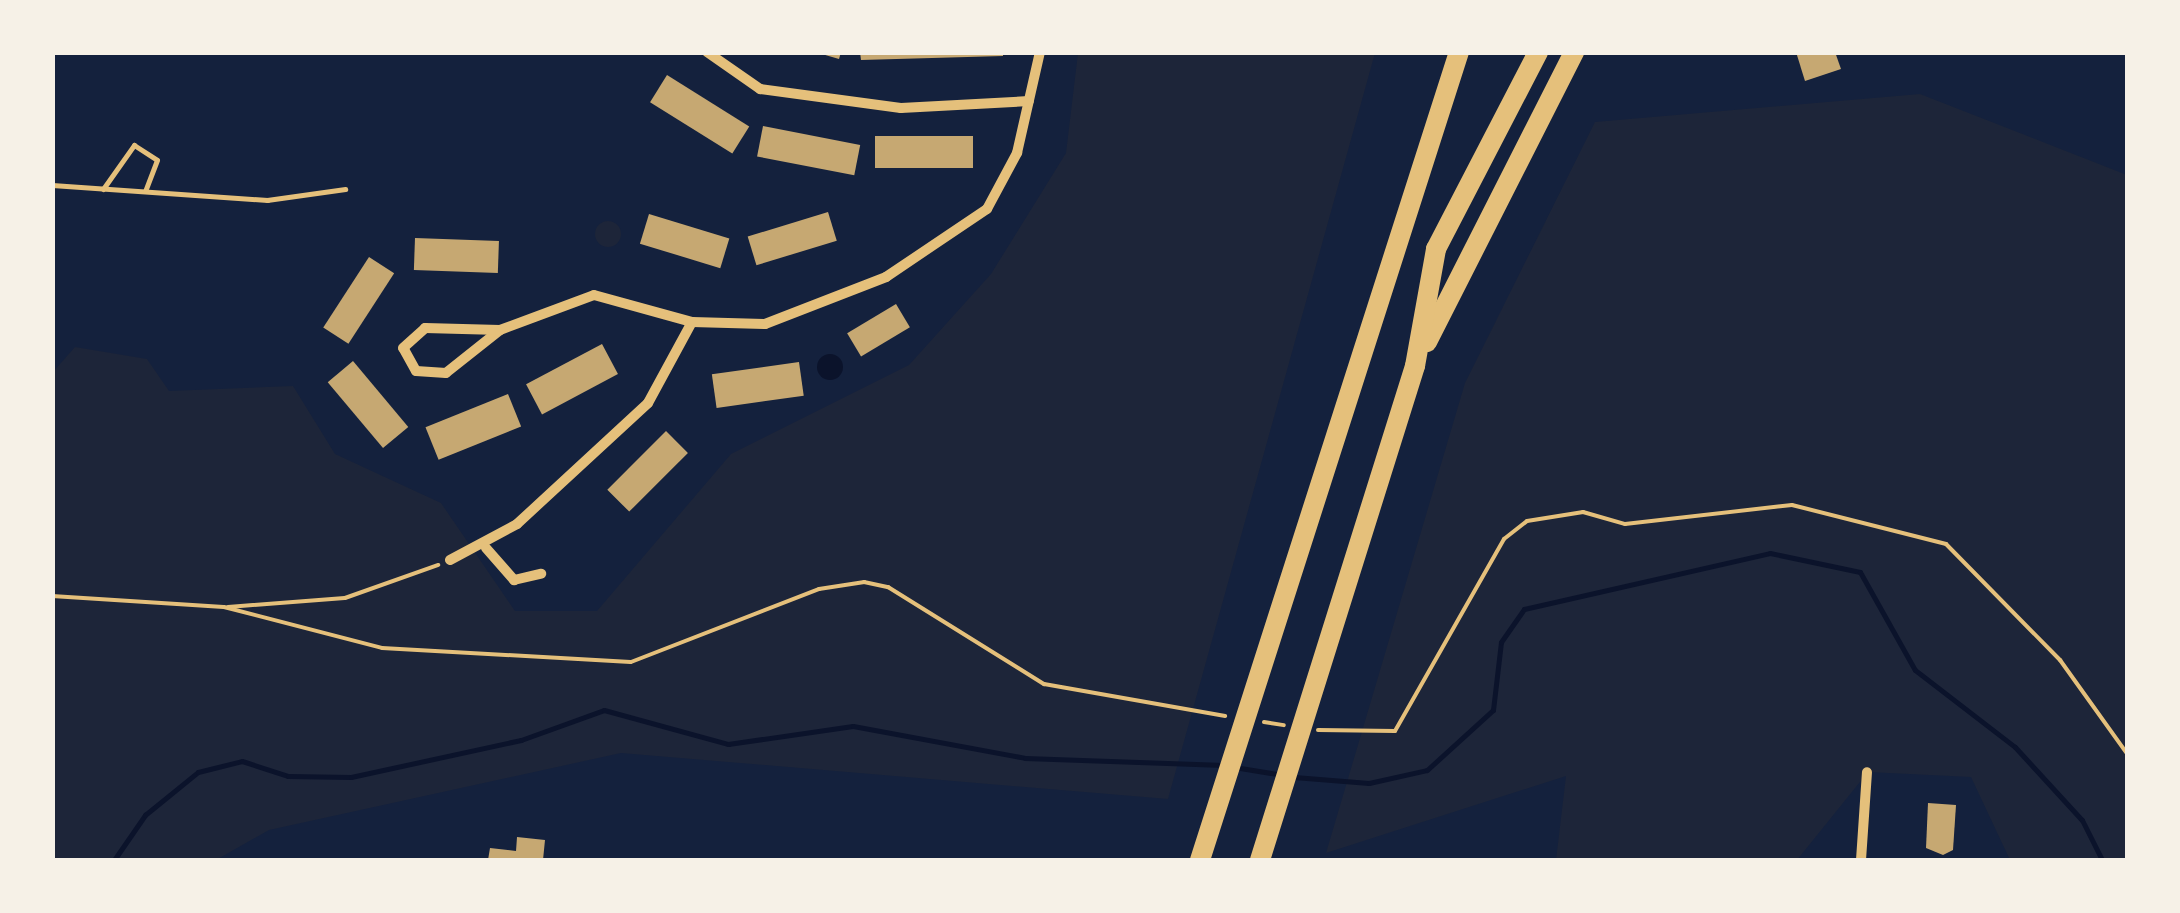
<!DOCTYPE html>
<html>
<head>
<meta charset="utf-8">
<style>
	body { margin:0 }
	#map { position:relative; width:2180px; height:913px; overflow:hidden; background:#14213d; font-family:"Space Grotesk",sans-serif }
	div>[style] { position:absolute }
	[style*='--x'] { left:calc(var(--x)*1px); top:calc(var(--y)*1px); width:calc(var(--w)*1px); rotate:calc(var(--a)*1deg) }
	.green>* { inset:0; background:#1d2539 }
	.round { border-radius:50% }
	.water>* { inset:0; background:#0b132b }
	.stream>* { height:5px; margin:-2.5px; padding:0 2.5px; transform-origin:2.5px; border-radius:2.5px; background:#0b132b }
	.building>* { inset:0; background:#c6a872; transform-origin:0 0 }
	.path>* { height:4px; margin:-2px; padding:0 2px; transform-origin:2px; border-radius:2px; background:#e5c07b }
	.service>* { height:5px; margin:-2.5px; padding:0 2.5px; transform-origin:2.5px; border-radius:2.5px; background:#e5c07b }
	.minor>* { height:10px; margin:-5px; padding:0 5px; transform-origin:5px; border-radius:5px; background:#e5c07b }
	.motorway>* { height:20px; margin:-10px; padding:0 10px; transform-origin:10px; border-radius:10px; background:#e5c07b }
	span { translate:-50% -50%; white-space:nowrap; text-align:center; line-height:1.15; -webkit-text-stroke:8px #f6f1e7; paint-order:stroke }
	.frame { position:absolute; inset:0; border:55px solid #f6f1e7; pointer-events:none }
</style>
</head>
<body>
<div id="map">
	<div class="green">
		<i style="clip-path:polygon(1078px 53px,1375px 53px,1168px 799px,621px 753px,269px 830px,216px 860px,53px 860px,52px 373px,75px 347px,147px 359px,169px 391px,293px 386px,335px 454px,441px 503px,515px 611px,597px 611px,731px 454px,909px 365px,991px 274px,1066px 153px)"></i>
		<i style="clip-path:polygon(1920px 94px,2127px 175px,2127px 860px,2010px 860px,1971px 777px,1868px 772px,1797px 860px,1556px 860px,1566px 776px,1326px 853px,1465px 383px,1595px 122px)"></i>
		<i class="round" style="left:595px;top:221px;width:26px;height:26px"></i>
	</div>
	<div class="water">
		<i class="round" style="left:817px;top:354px;width:26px;height:26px"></i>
	</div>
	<div class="stream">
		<i style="--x:1234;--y:767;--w:50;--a:9.3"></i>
		<i style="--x:1294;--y:777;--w:75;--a:4.6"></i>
		<i style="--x:1369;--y:783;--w:59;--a:-12.6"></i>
		<i style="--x:1427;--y:770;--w:89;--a:-42.3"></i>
		<i style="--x:1493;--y:710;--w:68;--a:-83.3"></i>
		<i style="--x:1501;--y:642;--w:40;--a:-55.1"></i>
		<i style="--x:1524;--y:609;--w:252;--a:-12.8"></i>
		<i style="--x:1770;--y:553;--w:92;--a:11.9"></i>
		<i style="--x:1860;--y:572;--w:112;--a:60.7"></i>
		<i style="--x:1915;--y:670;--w:126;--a:37.6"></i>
		<i style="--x:2015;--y:747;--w:99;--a:47.5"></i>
		<i style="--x:2082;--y:820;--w:45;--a:63.4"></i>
		<i style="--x:114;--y:860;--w:55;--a:-55.4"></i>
		<i style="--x:145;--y:815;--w:68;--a:-39.1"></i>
		<i style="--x:198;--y:772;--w:45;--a:-14"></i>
		<i style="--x:242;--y:761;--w:48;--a:18.1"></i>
		<i style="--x:288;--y:776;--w:63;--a:0.9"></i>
		<i style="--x:351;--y:777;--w:174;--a:-12.3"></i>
		<i style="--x:521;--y:740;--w:88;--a:-19.9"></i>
		<i style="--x:604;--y:710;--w:129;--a:15.3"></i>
		<i style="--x:728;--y:744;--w:126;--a:-8.2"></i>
		<i style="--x:853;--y:726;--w:175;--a:10.5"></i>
		<i style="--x:1025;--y:758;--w:199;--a:2"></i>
	</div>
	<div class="building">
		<i style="clip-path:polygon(815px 52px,841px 52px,839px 59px)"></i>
		<i style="clip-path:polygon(860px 52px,1003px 52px,1003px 56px,861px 60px)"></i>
		<i style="clip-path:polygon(1796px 52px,1835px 52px,1841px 69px,1805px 81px)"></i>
		<i style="left:667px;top:75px;width:97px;height:32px;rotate:32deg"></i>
		<i style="left:763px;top:126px;width:99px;height:31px;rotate:11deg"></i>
		<i style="left:973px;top:136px;width:32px;height:98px;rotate:90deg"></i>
		<i style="left:828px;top:212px;width:30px;height:84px;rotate:73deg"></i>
		<i style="left:649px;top:214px;width:84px;height:31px;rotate:17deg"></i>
		<i style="left:415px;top:238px;width:84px;height:32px;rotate:2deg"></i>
		<i style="left:369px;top:257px;width:30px;height:84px;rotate:33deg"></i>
		<i style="left:896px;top:304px;width:27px;height:57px;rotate:59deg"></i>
		<i style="left:602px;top:344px;width:34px;height:86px;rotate:62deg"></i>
		<i style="left:353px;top:361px;width:86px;height:33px;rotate:50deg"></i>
		<i style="left:799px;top:362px;width:34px;height:88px;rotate:82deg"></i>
		<i style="left:508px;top:394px;width:35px;height:89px;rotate:68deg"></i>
		<i style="left:666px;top:431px;width:31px;height:83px;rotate:45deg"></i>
		<i style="clip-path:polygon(1928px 803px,1956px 805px,1953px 850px,1943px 855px,1926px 848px)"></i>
		<i style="clip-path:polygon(517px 837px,545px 840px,543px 860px,488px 860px,490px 848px,516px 851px)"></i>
	</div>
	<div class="path">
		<i style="--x:52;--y:596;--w:172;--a:3.7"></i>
		<i style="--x:224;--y:607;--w:163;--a:14.5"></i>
		<i style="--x:382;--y:648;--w:249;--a:3.2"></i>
		<i style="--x:631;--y:662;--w:202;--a:-21.2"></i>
		<i style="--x:819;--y:589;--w:46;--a:-8.8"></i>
		<i style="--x:864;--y:582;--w:25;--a:12"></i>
		<i style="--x:888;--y:587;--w:184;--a:31.9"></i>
		<i style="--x:1044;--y:684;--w:184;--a:10"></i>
		<i style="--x:228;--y:607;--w:117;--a:-4.4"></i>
		<i style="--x:345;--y:598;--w:99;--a:-19.5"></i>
		<i style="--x:1264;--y:722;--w:20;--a:9"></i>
		<i style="--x:1318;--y:730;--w:77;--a:0.7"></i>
		<i style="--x:1395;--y:731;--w:221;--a:-60.4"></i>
		<i style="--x:1504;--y:539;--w:29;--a:-38"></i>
		<i style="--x:1527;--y:521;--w:57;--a:-9.1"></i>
		<i style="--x:1583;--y:512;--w:44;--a:15.9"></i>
		<i style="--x:1625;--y:524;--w:168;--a:-6.5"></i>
		<i style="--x:1792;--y:505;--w:159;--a:14.2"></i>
		<i style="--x:1946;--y:544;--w:163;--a:45.5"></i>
		<i style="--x:2060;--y:660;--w:117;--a:54.4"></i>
	</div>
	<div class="service">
		<i style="--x:52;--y:185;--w:216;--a:4"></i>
		<i style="--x:267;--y:200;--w:79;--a:-8"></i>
		<i style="--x:103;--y:189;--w:54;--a:-54.8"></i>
		<i style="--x:134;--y:145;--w:27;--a:33"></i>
		<i style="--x:157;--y:160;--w:33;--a:111"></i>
	</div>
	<div class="minor">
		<i style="--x:707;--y:52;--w:65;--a:34.9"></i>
		<i style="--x:760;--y:89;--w:142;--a:7.7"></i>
		<i style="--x:901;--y:108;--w:128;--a:-3.1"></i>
		<i style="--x:500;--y:330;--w:69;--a:141.5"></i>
		<i style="--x:446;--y:373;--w:30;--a:-176"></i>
		<i style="--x:416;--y:371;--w:26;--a:-119"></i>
		<i style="--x:403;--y:348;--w:30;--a:-42"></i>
		<i style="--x:425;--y:328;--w:75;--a:1.5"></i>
		<i style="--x:500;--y:330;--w:100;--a:-20.4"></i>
		<i style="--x:594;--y:295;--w:102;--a:15.4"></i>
		<i style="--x:692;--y:322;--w:73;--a:1.6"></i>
		<i style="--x:765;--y:324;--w:130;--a:-21.2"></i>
		<i style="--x:886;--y:277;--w:122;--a:-34"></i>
		<i style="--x:987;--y:209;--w:64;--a:-61.8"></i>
		<i style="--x:1017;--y:153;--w:104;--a:-77.2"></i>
		<i style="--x:486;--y:548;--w:43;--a:48.8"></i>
		<i style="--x:514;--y:580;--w:28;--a:-13"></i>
		<i style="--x:450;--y:560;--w:76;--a:-28.2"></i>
		<i style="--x:517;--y:524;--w:178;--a:-42.7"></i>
		<i style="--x:648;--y:403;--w:92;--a:-61.5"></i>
		<i style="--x:1861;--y:860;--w:88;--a:-86.1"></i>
	</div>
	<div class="motorway">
		<i style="--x:1427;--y:342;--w:325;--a:-63.1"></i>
		<i style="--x:1200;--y:860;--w:848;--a:-72.23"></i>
		<i style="--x:1260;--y:860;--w:518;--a:-72.58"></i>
		<i style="--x:1415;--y:366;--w:119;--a:-79.8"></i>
		<i style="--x:1436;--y:249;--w:222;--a:-62.6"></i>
	</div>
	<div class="frame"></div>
</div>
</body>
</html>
